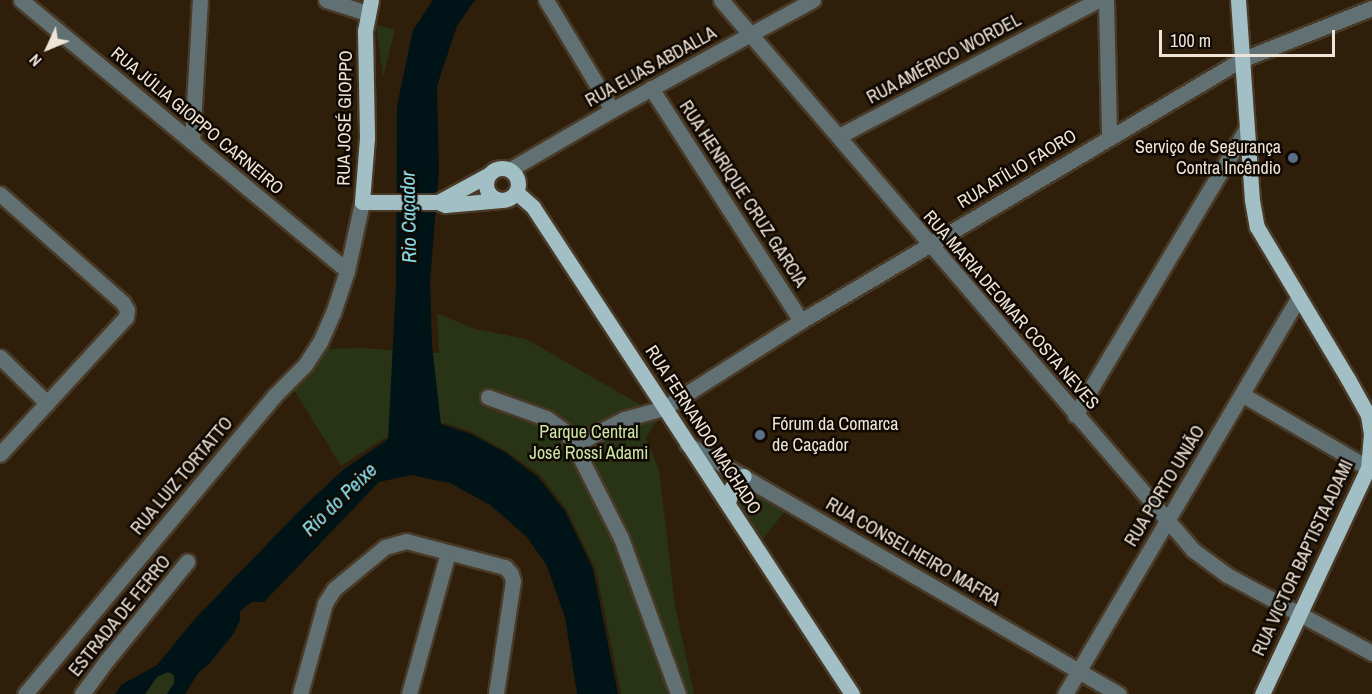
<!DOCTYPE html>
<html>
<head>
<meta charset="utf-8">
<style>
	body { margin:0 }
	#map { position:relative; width:1372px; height:694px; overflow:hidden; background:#2e1e0a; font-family:"Archivo Narrow",sans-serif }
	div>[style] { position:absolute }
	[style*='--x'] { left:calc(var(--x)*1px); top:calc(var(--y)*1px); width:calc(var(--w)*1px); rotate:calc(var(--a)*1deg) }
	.green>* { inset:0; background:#293416 }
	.water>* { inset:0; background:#001418 }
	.roads { filter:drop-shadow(2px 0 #493a27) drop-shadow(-2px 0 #493a27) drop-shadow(0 2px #493a27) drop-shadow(0 -2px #493a27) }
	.minor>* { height:15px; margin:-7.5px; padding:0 7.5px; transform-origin:7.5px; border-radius:7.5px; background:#617072 }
	.major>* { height:15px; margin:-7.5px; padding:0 7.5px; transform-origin:7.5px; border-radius:7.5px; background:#a1bfc5 }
	.major>.ring { margin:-7.5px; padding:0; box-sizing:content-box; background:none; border:15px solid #a1bfc5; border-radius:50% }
	.dots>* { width:16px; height:16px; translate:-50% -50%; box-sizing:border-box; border:3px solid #100903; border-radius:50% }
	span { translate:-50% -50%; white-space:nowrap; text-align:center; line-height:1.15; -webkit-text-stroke:5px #100903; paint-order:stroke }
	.street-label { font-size:18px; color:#eee4d7 }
	.poi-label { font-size:18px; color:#eee4d7 }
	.right { translate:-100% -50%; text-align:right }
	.left { translate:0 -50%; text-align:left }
	.park-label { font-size:18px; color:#cde6a7 }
	.water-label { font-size:20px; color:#8ee6f3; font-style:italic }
	.north { position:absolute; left:18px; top:18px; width:60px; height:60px; -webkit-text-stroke:4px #100903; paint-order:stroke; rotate:226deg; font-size:16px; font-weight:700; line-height:24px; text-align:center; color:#eee4d7 }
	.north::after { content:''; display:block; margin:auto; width:21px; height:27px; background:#eee4d7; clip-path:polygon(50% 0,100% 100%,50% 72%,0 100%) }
	.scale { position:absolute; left:1159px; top:30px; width:176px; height:27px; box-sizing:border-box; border:3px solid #eee4d7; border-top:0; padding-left:8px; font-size:18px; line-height:21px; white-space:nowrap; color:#eee4d7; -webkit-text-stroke:4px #100903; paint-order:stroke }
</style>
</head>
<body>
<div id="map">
	<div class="green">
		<i style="clip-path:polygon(376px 25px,395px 29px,383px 77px)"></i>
		<i style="clip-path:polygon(437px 313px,475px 329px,526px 339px,646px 408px,657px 421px,646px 438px,659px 470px,675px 605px,694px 694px,621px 694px,596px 570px,567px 510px,540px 475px,506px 451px,471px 432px,446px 423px,383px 439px,341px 466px,294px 390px,324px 349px,361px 348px,439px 353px)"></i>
		<i style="clip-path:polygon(739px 483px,788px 508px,762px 540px,734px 502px)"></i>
		<i style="clip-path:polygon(168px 671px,174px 675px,174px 683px,167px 694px,145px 694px,157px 677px)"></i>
	</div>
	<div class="water">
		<i style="clip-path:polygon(433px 0,475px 0,457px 26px,437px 86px,439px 170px,430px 281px,432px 345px,441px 424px,471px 434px,506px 453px,538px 477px,565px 511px,593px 569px,618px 694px,577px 694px,565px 617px,546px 564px,526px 536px,490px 505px,450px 483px,411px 475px,379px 482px,264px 602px,252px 602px,240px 611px,240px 620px,234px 633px,210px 663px,199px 672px,185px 694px,167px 694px,174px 683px,174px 675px,168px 672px,157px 677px,145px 694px,115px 694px,121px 685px,157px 665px,193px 621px,299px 511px,343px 470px,388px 439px,396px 285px,397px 106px,413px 30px)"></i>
	</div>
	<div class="roads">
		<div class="minor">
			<i style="--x:21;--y:0;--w:424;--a:39.7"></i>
			<i style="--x:326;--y:0;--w:43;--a:17.6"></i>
			<i style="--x:546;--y:0;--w:128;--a:59"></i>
			<i style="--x:721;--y:0;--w:725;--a:49.36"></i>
			<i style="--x:1193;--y:550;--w:42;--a:36.3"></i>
			<i style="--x:1227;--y:575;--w:165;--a:28.3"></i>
			<i style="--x:1106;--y:0;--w:137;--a:88.7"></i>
			<i style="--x:651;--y:88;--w:277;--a:57.2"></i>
			<i style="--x:839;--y:136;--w:293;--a:-27.7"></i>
			<i style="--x:192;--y:142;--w:142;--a:-86.8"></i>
			<i style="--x:509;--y:170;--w:119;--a:-30.2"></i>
			<i style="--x:612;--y:110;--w:229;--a:-28.7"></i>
			<i style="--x:0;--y:194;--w:164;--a:41.5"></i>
			<i style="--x:123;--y:303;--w:8;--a:60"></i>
			<i style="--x:127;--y:310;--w:7;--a:98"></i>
			<i style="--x:126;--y:317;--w:186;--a:132.6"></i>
			<i style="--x:0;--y:357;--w:66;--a:44.4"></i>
			<i style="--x:1243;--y:395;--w:149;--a:30.2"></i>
			<i style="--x:488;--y:397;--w:62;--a:19.9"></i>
			<i style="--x:546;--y:418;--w:24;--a:35"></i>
			<i style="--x:566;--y:432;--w:15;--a:58"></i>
			<i style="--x:574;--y:445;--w:104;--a:63.2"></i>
			<i style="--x:621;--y:538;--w:166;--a:69.9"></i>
			<i style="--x:1075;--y:415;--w:333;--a:-59.1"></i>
			<i style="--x:687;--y:444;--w:499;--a:30.1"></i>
			<i style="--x:574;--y:445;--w:56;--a:-27.5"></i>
			<i style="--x:624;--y:419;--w:41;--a:-15.4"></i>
			<i style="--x:664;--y:408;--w:162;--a:-32.4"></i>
			<i style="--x:801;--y:321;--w:512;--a:-30.68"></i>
			<i style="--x:1241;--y:60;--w:141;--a:-21.7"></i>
			<i style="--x:25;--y:694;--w:388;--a:-50.1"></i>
			<i style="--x:274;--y:396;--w:44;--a:-45"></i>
			<i style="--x:305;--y:365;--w:27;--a:-57"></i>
			<i style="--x:320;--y:342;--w:32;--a:-66"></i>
			<i style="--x:333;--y:313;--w:44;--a:-71.6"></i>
			<i style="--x:347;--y:271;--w:71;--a:-77.7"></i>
			<i style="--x:82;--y:694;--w:42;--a:-53.7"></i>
			<i style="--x:107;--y:660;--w:127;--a:-50.8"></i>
			<i style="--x:300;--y:694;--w:94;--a:-74.6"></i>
			<i style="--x:325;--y:603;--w:17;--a:-57"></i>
			<i style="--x:334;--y:589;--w:66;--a:-39.5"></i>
			<i style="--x:385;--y:547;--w:22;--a:-16"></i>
			<i style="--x:406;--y:541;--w:102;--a:14.7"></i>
			<i style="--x:505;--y:567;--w:9;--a:49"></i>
			<i style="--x:511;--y:574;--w:7;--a:74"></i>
			<i style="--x:513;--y:581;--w:114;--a:98.6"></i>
			<i style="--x:409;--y:694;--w:147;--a:-74.6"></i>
			<i style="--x:1065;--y:694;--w:459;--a:-59.5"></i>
		</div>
		<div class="major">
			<i style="--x:371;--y:0;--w:32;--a:101"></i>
			<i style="--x:365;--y:31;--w:107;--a:88.9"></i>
			<i style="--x:367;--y:138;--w:64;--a:94.5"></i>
			<i style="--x:362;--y:202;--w:76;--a:0"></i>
			<i style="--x:438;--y:202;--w:8;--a:23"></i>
			<i style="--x:445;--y:205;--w:57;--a:-5"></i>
			<i style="--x:1238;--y:0;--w:200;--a:86"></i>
			<i style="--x:1252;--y:200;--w:27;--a:80"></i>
			<i style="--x:1257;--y:227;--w:177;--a:59.1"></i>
			<i style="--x:1348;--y:379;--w:41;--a:60.9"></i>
			<i style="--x:1368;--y:415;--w:19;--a:81"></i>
			<i style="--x:1371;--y:434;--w:34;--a:95"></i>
			<i style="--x:1368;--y:468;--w:250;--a:115.1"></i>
			<i class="ring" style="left:486px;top:168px;width:17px;height:17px"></i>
			<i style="--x:516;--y:192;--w:23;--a:41"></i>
			<i style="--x:533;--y:207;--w:582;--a:56.77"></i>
			<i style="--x:438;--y:202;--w:57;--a:-28.4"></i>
			<i style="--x:728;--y:503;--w:16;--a:-76"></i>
			<i style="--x:732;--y:487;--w:16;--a:-43"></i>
		</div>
	</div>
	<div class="dots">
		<i style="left:1293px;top:158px;background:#5c6f8a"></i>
		<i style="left:760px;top:435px;background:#5c6f8a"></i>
	</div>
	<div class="street-label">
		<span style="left:944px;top:59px;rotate:-28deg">RUA AMÉRICO WORDEL</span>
		<span style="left:651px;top:67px;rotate:-29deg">RUA ELIAS ABDALLA</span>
		<span style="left:345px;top:118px;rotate:-89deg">RUA JOSÉ GIOPPO</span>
		<span style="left:197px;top:121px;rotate:40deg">RUA JÚLIA GIOPPO CARNEIRO</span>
		<span style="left:1017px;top:169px;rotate:-31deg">RUA ATÍLIO FAORO</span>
		<span style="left:743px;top:194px;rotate:57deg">RUA HENRIQUE CRUZ GARCIA</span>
		<span style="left:1011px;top:310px;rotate:49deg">RUA MARIA DEOMAR COSTA NEVES</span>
		<span style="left:703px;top:430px;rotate:57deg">RUA FERNANDO MACHADO</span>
		<span style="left:182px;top:476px;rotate:-50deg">RUA LUIZ TORTATTO</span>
		<span style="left:1165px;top:486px;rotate:-59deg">RUA PORTO UNIÃO</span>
		<span style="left:913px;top:552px;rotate:30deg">RUA CONSELHEIRO MAFRA</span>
		<span style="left:1303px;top:558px;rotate:-65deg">RUA VICTOR BAPTISTA ADAMI</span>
		<span style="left:120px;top:616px;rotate:-51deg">ESTRADA DE FERRO</span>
	</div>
	<div class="poi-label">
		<span class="right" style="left:1281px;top:158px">Serviço de Segurança<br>Contra Incêndio</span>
		<span class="left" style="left:772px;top:435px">Fórum da Comarca<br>de Caçador</span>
	</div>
	<div class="park-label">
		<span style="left:589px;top:443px">Parque Central<br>José Rossi Adami</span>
	</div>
	<div class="water-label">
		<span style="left:408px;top:217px;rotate:-91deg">Rio Caçador</span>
		<span style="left:339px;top:499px;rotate:-44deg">Rio do Peixe</span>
	</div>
	<div class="north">N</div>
	<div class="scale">100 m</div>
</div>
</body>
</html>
